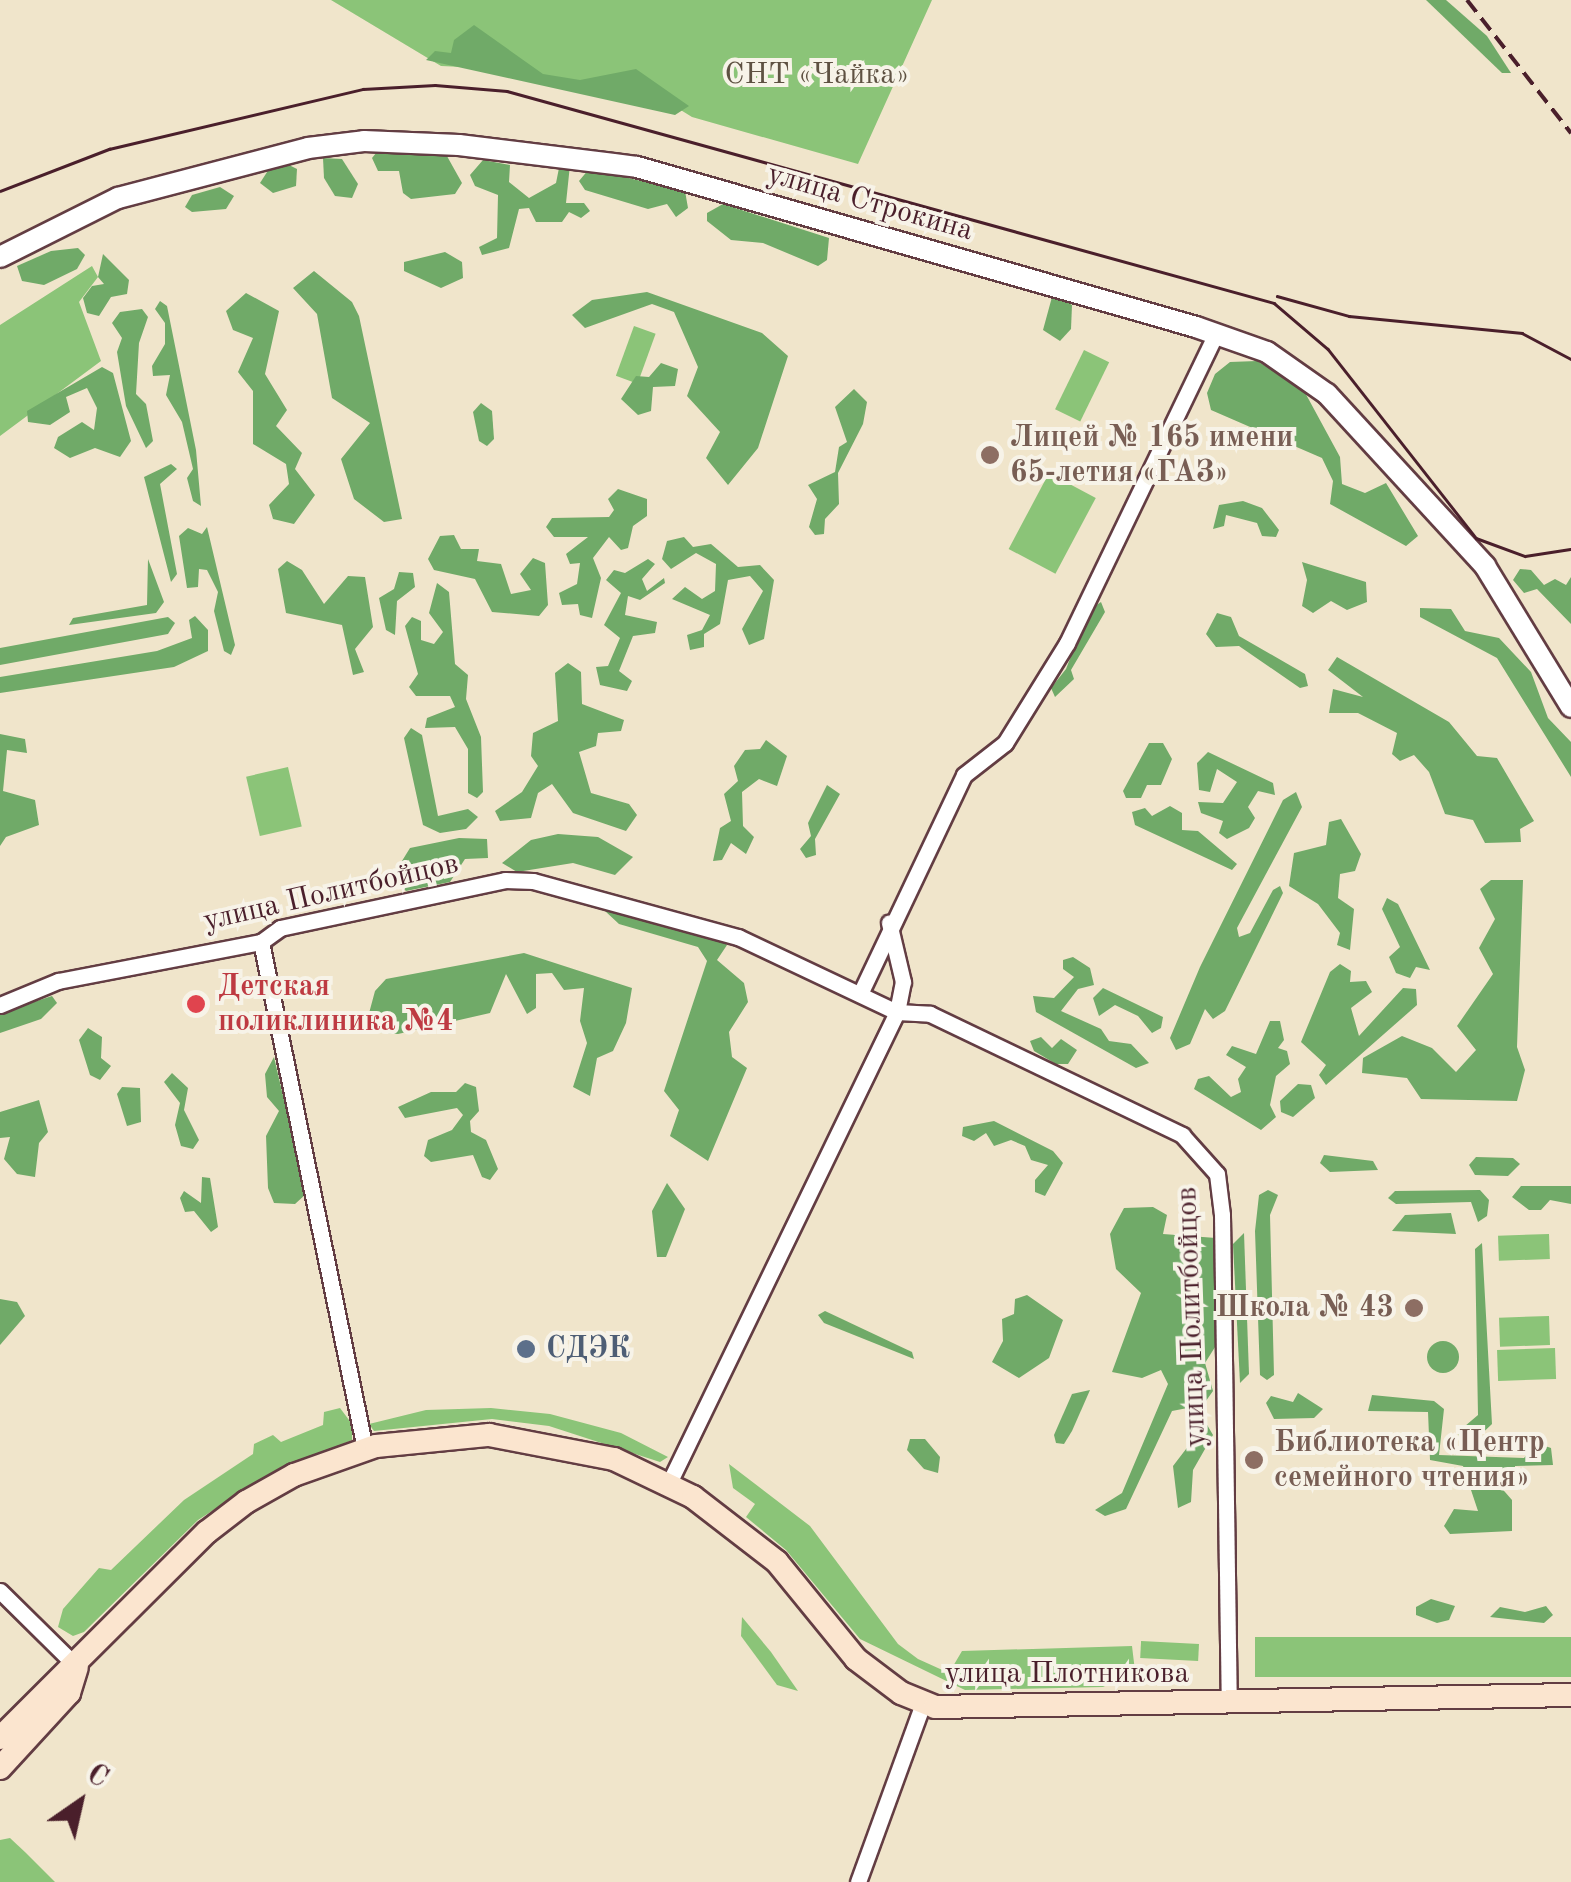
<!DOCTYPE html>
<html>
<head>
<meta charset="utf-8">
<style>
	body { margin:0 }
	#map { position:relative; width:1571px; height:1882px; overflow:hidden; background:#f0e5cb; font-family:"Old Standard TT",serif }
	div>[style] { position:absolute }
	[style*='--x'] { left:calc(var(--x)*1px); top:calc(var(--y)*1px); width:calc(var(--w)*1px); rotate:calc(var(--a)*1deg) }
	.green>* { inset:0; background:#8bc478; transform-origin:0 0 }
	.forest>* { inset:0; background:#70aa68 }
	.round { border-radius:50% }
	.roads { filter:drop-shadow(2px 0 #633d43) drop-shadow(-2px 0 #633d43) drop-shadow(0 2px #633d43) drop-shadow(0 -2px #633d43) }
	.minor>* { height:15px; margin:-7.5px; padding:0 7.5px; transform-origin:7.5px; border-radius:7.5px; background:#fff }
	.tertiary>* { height:20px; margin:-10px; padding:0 10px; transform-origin:10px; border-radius:10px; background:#fff }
	.secondary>* { height:22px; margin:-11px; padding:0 11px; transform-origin:11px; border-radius:11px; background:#fbe5cf }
	.tram>* { height:2.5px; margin:-1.25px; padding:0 1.25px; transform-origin:1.25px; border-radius:1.25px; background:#4a1f2b }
	.rail>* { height:4px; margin-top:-2px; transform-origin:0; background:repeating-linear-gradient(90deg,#4a1f2b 0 15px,transparent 0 23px) }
	.dots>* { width:28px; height:28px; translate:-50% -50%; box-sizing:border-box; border:5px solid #f7f3e8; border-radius:50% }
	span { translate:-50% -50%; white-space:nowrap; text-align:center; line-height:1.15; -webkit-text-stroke:8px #f7f3e8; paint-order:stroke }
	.park-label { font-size:30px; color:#5e5142 }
	.street-label { font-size:30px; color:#4a1f2b }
	.education-label { font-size:30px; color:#785e54; font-weight:700 }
	.left { translate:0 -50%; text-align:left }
	.right { translate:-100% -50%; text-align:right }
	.health-label { font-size:30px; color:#be3a42; font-weight:700 }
	.service-label { font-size:30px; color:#4e5e75; font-weight:700 }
	.north { position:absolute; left:30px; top:1752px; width:100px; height:100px; -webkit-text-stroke:8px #f7f3e8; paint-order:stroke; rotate:34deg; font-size:28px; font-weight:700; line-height:40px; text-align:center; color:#4a1f2b }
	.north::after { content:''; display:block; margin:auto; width:35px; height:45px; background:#4a1f2b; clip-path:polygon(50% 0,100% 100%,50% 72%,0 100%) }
</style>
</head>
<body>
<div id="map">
	<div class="green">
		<i style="clip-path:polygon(331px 0,932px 0,858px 164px,692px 117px,629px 78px,584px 88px,506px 69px,441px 66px)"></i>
		<i style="clip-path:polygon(92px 266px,98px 277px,79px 302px,101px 361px,0 436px,0 325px)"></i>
		<i style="left:634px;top:326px;width:23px;height:53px;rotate:20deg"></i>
		<i style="left:1084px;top:350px;width:28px;height:66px;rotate:26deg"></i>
		<i style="left:1049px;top:473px;width:53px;height:86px;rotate:28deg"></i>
		<i style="left:288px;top:767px;width:61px;height:43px;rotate:77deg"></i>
		<i style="left:1549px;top:1234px;width:25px;height:51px;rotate:88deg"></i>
		<i style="left:1549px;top:1316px;width:29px;height:50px;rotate:88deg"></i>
		<i style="left:1555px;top:1348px;width:31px;height:58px;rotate:88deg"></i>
		<i style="clip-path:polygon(340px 1408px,352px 1424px,352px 1440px,260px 1480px,198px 1520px,84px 1632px,73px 1636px,58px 1627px,63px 1609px,99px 1568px,111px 1570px,184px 1500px,253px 1454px,254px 1444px,273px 1435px,281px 1442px,323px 1425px,324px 1412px)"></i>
		<i style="clip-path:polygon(491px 1408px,550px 1414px,621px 1433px,668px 1457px,660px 1462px,549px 1426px,492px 1419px,374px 1431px,369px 1424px,426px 1410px)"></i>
		<i style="clip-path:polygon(729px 1464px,810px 1526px,898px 1644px,918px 1659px,949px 1673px,962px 1651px,1132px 1646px,1135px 1671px,1103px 1687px,965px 1690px,860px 1639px,786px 1550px,746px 1517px,755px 1504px,733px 1488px)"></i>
		<i style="clip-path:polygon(742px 1617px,771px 1652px,798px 1691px,777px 1685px,741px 1636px)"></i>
		<i style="left:1571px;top:1637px;width:40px;height:316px;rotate:90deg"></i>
		<i style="left:1199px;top:1644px;width:17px;height:58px;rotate:93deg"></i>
		<i style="clip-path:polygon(10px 1838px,26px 1853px,55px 1882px,0 1882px,0 1840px)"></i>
	</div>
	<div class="forest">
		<i style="clip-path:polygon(1426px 0,1446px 0,1487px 36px,1511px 73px,1502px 73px)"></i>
		<i style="clip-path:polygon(474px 25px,543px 74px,580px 80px,636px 69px,689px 106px,675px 115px,426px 60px,435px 51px,451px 53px,454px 40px)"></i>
		<i style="clip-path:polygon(381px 147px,443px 149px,462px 183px,455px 194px,411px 199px,403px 193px,399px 171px,378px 171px,372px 158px)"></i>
		<i style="clip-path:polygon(323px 158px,342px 159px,358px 184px,352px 198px,335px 196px,324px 178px)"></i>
		<i style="clip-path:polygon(483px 160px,510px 165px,509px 182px,529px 198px,556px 183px,559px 168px,570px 165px,566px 203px,584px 203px,590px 211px,581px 218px,569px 212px,562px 222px,536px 222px,529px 208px,519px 209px,509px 248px,482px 255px,479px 247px,497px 238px,498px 195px,475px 186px,470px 175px)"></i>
		<i style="clip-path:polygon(289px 165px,297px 169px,296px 186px,273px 193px,260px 183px,269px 169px)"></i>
		<i style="clip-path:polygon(589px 169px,685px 191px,688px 208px,676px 217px,667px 204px,648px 209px,585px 190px,579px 181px)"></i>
		<i style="clip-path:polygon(220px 187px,234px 196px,226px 209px,192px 212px,185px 207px,192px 195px)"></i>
		<i style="clip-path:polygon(723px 204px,829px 238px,827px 260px,818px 266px,763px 243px,731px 240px,707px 221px,707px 213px)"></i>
		<i style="clip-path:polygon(78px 248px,85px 255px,77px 269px,44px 285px,22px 281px,17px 266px,51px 251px)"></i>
		<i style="clip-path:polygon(445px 252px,462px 262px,463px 278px,441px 288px,404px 271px,404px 262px)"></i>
		<i style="clip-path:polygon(103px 254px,129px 280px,127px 294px,111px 297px,99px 316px,87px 313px,83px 298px,92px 286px,104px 284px,98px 277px)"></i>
		<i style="clip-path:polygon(314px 271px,352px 302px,359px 316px,402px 519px,384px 522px,354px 499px,341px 459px,370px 423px,332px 398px,317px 314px,293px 288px)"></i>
		<i style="clip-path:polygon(647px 292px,762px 333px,788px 356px,758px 448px,728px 485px,706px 458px,720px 432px,687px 396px,698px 367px,674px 312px,652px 304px,585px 328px,572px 315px,592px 300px)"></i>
		<i style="clip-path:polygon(246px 293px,279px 311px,265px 374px,287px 410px,276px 426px,302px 453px,295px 469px,315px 495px,294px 524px,273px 519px,269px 505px,289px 484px,286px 464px,253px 444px,253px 391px,238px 372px,253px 338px,233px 330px,226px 311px)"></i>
		<i style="clip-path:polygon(1058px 296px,1072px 305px,1071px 329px,1060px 341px,1043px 330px,1052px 297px)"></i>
		<i style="clip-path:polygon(160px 301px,167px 306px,196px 450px,201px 506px,193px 501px,187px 478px,193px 469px,182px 422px,166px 395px,170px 375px,153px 376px,152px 366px,165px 344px,165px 323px,155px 309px)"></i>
		<i style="clip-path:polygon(142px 309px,148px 317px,139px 343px,136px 394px,146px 404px,153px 441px,146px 448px,126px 406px,117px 352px,122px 338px,112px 323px,120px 312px)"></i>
		<i style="clip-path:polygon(1257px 361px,1302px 387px,1340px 457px,1342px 484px,1365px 493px,1386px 483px,1418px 536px,1406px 546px,1330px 504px,1333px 481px,1322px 458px,1211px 410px,1207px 393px,1215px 374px,1230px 362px)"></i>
		<i style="clip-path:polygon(661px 363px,678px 369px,675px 386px,653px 387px,651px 411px,638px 415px,621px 399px,636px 376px,649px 377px)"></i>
		<i style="clip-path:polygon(102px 367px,113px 373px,131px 441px,120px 457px,95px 448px,70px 458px,54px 448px,58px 437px,82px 422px,94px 430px,97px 408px,87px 388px,66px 397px,70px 412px,50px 425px,28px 422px,27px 411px)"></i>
		<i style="clip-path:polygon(854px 389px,867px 402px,863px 424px,838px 473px,839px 504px,825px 519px,824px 534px,815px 535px,809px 527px,817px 499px,808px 485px,835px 472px,839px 447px,847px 442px,835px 407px)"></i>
		<i style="clip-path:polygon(481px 403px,492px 411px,494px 439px,487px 446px,479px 441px,473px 412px)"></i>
		<i style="clip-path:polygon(171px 464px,177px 469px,160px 484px,177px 574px,171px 582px,144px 477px)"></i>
		<i style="clip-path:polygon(618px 489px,647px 499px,647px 516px,633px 526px,628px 548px,621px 550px,609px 537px,593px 558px,601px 578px,592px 618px,580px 615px,578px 604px,562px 605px,559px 593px,577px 584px,580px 563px,570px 564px,566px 554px,588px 537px,554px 537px,546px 527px,552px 518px,609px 517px,614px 510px,608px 499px)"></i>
		<i style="clip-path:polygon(1243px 501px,1262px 508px,1279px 530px,1276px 537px,1262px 536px,1257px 523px,1226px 515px,1224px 526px,1213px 529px,1219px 505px)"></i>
		<i style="clip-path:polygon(207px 527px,235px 645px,231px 655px,224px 651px,214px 611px,218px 592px,207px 570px,199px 569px,198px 587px,187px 588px,179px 536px,188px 528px,202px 534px)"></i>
		<i style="clip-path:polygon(454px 535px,461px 549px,479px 549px,477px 561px,501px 564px,511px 594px,531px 590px,520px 574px,533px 558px,545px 563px,548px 605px,539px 616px,492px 612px,475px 579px,434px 570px,428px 559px,440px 536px)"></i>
		<i style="clip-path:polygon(684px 537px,693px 547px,711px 544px,738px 567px,760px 565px,774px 580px,764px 639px,749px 645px,742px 629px,763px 591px,750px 576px,728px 580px,720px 624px,704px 634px,704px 647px,690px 650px,687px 635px,702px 630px,710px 615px,672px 599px,685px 587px,702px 599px,715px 591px,716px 564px,696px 553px,671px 569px,662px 559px,667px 541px)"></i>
		<i style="clip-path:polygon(148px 559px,164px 602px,156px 613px,69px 625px,73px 618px,147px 605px)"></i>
		<i style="clip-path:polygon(648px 559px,655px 564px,642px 579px,647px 591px,664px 578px,665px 583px,640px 600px,628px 596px,625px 615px,657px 622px,655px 633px,633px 636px,619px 671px,632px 681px,627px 691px,600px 685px,596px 667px,608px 666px,620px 638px,604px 625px,621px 593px,606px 580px,614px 570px,625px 573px)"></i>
		<i style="clip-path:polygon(287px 561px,302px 570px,324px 604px,348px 576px,365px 577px,373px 627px,355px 649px,364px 672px,353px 675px,342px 625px,286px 613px,278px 569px)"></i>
		<i style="clip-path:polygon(1302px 562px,1366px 582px,1367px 602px,1347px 610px,1331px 601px,1313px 613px,1302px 606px,1307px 580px)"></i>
		<i style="clip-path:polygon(1520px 569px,1531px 570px,1544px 585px,1555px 579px,1566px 585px,1571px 577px,1571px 624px,1537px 589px,1524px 593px,1513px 580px)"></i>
		<i style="clip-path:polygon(399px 572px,413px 573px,415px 587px,397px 601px,395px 635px,386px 630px,379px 598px,394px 589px)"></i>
		<i style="clip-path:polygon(437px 583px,449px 592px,455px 664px,468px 675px,466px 699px,481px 737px,483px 792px,477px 798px,468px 793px,468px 749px,455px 727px,425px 728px,427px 718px,455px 707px,450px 696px,416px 696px,409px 687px,418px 674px,405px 626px,412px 617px,421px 621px,421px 640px,434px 644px,443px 632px,429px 613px)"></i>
		<i style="clip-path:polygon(1101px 602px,1105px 612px,1071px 670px,1074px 679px,1055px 697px,1051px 688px,1066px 669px,1089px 610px)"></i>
		<i style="clip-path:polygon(1420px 608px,1451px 609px,1465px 631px,1499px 638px,1531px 672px,1548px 718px,1571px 742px,1571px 777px,1497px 658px,1420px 617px)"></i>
		<i style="clip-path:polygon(1217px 613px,1231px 617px,1239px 636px,1305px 674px,1308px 686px,1300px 688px,1239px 646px,1216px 647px,1206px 634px)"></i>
		<i style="clip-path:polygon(195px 616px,208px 630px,208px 651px,174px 667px,0 693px,0 677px,157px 651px,192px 638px,189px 620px)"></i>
		<i style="clip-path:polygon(168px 617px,175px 623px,168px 634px,0 665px,0 648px)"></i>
		<i style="clip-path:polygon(1337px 657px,1449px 722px,1477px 756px,1497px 758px,1534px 821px,1520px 829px,1521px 842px,1485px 843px,1473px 820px,1445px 814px,1429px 772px,1414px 755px,1400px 761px,1392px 754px,1397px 733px,1358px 713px,1329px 713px,1333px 689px,1363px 697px,1328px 670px)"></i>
		<i style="clip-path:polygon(568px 663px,581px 672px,582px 704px,624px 720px,621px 731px,598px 733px,596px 746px,579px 752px,591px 793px,629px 804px,637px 815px,626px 831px,573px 813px,552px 784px,538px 793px,531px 818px,500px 821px,495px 811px,522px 792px,538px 766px,531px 756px,533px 733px,558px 721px,555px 673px)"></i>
		<i style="clip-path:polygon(411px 728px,422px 735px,438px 816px,468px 809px,478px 817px,466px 829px,440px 833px,423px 825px,404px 738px)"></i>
		<i style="clip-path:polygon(0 734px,25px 739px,27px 753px,7px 750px,3px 791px,35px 800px,39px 825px,6px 837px,0 846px)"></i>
		<i style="clip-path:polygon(766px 740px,787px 756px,777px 786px,759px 779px,742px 792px,743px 826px,754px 837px,746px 854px,731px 843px,722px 860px,713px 861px,720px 828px,731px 821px,724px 794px,738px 781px,734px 766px,745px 750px,760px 749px)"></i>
		<i style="clip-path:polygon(1149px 743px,1163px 743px,1172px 759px,1161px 785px,1147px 785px,1141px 798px,1126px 798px,1123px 791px)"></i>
		<i style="clip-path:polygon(1208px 752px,1273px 783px,1275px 795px,1258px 791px,1248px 807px,1255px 818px,1249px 828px,1227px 839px,1219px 833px,1223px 821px,1201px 813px,1198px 802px,1223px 803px,1237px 782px,1217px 769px,1210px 792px,1199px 790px,1197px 763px)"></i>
		<i style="clip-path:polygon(827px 785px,840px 794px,815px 839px,816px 855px,806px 858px,800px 849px,811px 836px,808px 823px)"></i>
		<i style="clip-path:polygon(1296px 792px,1302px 807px,1237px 928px,1239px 937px,1250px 933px,1273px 890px,1280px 886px,1283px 893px,1225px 1011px,1213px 1019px,1205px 1009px,1190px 1044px,1176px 1050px,1170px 1038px,1200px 967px,1283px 800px)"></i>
		<i style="clip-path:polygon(1170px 806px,1182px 813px,1182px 830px,1198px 831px,1237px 864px,1232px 870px,1135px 825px,1132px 812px,1145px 808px,1152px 816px)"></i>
		<i style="clip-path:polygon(1341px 819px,1361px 854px,1355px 871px,1340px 874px,1338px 898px,1354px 909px,1350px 950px,1337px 945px,1340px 933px,1318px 904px,1289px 886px,1294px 853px,1326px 845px,1329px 822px)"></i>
		<i style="clip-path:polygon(558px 834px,598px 837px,633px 857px,615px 875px,573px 863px,517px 872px,502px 863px,531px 840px)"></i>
		<i style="clip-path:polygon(459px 838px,487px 839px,488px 858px,465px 859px,450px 882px,406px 891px,392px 877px,410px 848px)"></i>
		<i style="clip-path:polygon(1491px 880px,1523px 880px,1517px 1047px,1525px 1070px,1517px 1101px,1421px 1099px,1407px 1078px,1362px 1073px,1363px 1058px,1402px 1036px,1432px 1048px,1456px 1072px,1476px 1050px,1457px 1026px,1493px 974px,1479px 948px,1495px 919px,1480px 889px)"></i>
		<i style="clip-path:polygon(1387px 898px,1398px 904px,1430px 970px,1416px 967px,1410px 978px,1396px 973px,1389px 957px,1400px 947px,1382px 909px)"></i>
		<i style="clip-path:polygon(622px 899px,715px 935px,727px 945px,717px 960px,744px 983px,748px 1002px,729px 1032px,732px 1057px,747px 1068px,708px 1161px,670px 1136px,679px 1110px,664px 1091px,707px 961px,698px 947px,619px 924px,605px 911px)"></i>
		<i style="clip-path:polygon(524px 953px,632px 988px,626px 1023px,613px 1051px,597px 1058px,590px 1096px,573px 1087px,587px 1043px,580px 1021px,584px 988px,564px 990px,552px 973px,536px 974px,536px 1008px,527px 1014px,506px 974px,490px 1013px,398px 1034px,372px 1032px,368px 1017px,375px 991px,386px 979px)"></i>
		<i style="clip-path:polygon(1073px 957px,1090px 968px,1094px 985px,1078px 989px,1061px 1011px,1101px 1029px,1109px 1041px,1131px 1044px,1149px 1063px,1136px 1068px,1036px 1012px,1033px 996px,1054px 998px,1074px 977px,1063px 969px,1063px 960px)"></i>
		<i style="clip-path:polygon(1340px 964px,1351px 971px,1350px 982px,1366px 981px,1372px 992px,1351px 1008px,1359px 1036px,1403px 988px,1416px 989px,1417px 1005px,1326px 1085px,1319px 1075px,1326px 1065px,1301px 1042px,1330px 972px)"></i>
		<i style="clip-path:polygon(1103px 988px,1163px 1017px,1161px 1028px,1152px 1033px,1138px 1016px,1115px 1005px,1099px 1016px,1093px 998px)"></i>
		<i style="clip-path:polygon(52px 996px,57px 1003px,41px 1019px,0 1033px,0 1013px)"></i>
		<i style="clip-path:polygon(1270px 1021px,1280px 1021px,1284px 1040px,1278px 1048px,1287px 1051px,1290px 1064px,1276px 1076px,1270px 1105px,1276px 1117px,1261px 1130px,1194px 1089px,1198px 1079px,1209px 1076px,1231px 1097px,1241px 1092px,1238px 1079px,1246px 1067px,1226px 1055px,1232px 1046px,1256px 1054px)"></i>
		<i style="clip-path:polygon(88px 1028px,102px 1037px,101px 1058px,111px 1066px,100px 1080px,90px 1075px,79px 1040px)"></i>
		<i style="clip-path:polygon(1041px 1037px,1052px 1048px,1061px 1039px,1077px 1050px,1068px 1064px,1056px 1064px,1034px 1051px,1030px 1041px)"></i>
		<i style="clip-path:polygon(274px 1057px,306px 1194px,295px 1204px,274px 1203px,268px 1188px,266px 1136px,279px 1111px,267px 1097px,265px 1074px)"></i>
		<i style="clip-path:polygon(172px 1073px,188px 1088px,184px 1110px,199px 1140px,193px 1149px,181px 1146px,175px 1125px,180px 1103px,164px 1082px)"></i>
		<i style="clip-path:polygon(465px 1083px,476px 1087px,479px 1111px,470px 1121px,471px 1132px,486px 1140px,498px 1169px,490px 1180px,482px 1177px,473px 1155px,431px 1162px,424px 1156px,428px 1140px,452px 1130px,463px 1115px,457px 1108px,405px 1118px,398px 1107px,431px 1092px,456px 1092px)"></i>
		<i style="clip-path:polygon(1298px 1084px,1311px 1085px,1315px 1098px,1293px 1117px,1281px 1112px,1280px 1101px)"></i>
		<i style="clip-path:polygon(122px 1087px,140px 1088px,141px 1122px,127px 1126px,117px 1094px)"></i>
		<i style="clip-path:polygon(39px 1100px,48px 1132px,39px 1143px,35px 1177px,17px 1174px,4px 1159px,10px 1137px,0 1138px,0 1112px)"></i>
		<i style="clip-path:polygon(994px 1121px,1053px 1151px,1063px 1163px,1045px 1196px,1035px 1192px,1035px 1180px,1048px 1165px,1031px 1160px,1025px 1146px,1011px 1140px,994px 1146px,986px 1133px,974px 1141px,962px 1136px,963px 1127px)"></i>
		<i style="clip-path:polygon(1324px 1155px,1373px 1161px,1378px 1170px,1330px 1172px,1320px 1163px)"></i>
		<i style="clip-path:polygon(1476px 1157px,1513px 1158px,1520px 1164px,1508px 1176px,1475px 1175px,1469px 1165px)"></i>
		<i style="clip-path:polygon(202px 1177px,210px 1178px,218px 1227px,211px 1232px,194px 1211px,185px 1212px,180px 1198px,184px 1191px,201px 1203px)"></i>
		<i style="clip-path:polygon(667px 1183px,685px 1209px,666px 1257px,657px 1257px,652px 1211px)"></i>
		<i style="clip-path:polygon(1521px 1186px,1571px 1186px,1571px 1204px,1550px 1200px,1541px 1210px,1529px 1210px,1512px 1197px)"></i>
		<i style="clip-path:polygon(1268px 1190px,1278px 1195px,1270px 1215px,1274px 1375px,1267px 1380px,1260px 1375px,1255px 1231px,1259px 1195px)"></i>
		<i style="clip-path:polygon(1480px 1190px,1489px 1200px,1487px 1216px,1478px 1222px,1471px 1202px,1396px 1204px,1388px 1198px,1395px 1191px)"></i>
		<i style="clip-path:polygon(1153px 1207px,1167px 1215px,1163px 1234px,1216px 1238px,1222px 1336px,1205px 1363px,1213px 1391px,1203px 1405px,1172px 1411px,1126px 1509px,1105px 1516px,1095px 1510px,1122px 1493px,1168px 1384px,1161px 1370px,1142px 1378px,1112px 1372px,1141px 1293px,1116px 1269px,1110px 1234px,1124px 1208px)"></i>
		<i style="clip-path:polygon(1451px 1213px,1456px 1234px,1392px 1231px,1405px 1215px)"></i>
		<i style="clip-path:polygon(1244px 1233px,1249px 1374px,1240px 1383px,1233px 1244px)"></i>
		<i style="clip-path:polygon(1482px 1243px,1492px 1424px,1472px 1443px,1461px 1444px,1458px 1432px,1478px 1415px,1475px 1249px)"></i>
		<i style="clip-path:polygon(1027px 1295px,1063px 1320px,1049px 1358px,1019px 1378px,992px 1362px,1003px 1341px,1002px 1319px,1014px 1314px,1015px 1299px)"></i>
		<i style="clip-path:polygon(0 1299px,17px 1302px,25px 1316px,0 1345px)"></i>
		<i style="clip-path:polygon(825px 1311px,912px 1352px,914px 1359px,824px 1323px,818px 1315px)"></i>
		<i class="round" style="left:1427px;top:1341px;width:32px;height:32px"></i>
		<i style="clip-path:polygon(1090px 1390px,1072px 1431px,1064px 1444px,1056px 1443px,1054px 1435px,1072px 1394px)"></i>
		<i style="clip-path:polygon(1298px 1393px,1323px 1409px,1314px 1418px,1274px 1419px,1266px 1403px,1271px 1396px,1293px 1402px)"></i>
		<i style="clip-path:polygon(1372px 1395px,1434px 1401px,1444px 1409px,1439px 1455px,1524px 1458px,1536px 1443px,1551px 1448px,1553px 1465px,1515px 1466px,1515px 1475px,1498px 1484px,1512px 1500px,1512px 1531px,1450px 1534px,1444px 1526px,1454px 1509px,1478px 1511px,1463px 1466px,1430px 1460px,1428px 1412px,1368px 1411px)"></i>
		<i style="clip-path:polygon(1206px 1423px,1213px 1435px,1193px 1470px,1191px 1502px,1178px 1508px,1173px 1466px)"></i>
		<i style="clip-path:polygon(910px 1439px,925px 1439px,940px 1457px,938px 1473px,924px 1469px,907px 1450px)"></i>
		<i style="clip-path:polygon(1431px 1599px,1455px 1606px,1449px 1620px,1437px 1623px,1416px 1615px,1416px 1607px)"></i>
		<i style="clip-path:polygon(1546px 1606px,1553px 1615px,1544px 1623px,1490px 1617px,1500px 1607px,1525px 1612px)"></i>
	</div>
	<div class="roads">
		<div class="minor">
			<i style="--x:261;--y:942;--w:518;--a:78.41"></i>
			<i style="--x:860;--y:994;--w:242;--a:-64.6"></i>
			<i style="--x:964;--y:775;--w:52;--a:-38"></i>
			<i style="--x:1005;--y:743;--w:118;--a:-58.2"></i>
			<i style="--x:1067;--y:643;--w:343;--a:-64.3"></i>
			<i style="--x:0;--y:1005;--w:63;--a:-22.5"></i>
			<i style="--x:58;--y:981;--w:207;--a:-10.9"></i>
			<i style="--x:261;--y:942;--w:24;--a:-36"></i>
			<i style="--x:280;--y:928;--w:230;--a:-12"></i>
			<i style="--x:505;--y:880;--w:28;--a:2"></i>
			<i style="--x:533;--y:881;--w:213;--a:15.3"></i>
			<i style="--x:738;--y:937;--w:176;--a:25.3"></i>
			<i style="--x:897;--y:1012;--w:33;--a:3"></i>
			<i style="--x:930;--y:1014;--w:280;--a:25.6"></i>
			<i style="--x:1182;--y:1135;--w:52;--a:48.1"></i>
			<i style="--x:1217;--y:1174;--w:41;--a:83"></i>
			<i style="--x:1222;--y:1215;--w:488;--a:89.2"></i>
			<i style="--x:669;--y:1483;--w:523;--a:-64.17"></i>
			<i style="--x:897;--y:1012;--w:31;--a:-79"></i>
			<i style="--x:903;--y:982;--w:61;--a:-103.3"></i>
			<i style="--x:0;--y:1591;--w:108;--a:44.6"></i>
			<i style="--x:858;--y:1882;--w:190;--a:-70"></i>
		</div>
		<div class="tertiary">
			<i style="--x:0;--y:257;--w:132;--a:-26.6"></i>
			<i style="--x:118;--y:198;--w:196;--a:-14.7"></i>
			<i style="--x:308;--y:148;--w:56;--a:-7.1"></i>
			<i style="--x:364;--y:141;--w:95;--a:2.4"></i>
			<i style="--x:459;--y:145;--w:179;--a:7"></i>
			<i style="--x:637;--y:167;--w:581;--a:15.97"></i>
			<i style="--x:1196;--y:327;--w:75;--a:19.4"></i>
			<i style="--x:1267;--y:352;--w:73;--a:35"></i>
			<i style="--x:1327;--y:394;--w:234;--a:47.4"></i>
			<i style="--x:1485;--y:566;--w:165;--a:58.6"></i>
		</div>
		<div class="secondary">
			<i style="--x:0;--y:1738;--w:292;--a:-44.9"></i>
			<i style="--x:207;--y:1532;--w:49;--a:-37.6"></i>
			<i style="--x:246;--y:1502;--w:55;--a:-29.4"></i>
			<i style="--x:294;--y:1475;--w:87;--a:-19.5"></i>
			<i style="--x:376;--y:1446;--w:114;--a:-5.6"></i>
			<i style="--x:489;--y:1435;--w:127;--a:10.9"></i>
			<i style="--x:614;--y:1459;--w:88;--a:25.7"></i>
			<i style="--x:693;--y:1497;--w:106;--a:37.7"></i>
			<i style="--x:777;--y:1562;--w:125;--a:50.8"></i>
			<i style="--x:856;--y:1659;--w:56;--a:37.1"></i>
			<i style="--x:901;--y:1693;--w:37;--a:22"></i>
			<i style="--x:935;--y:1707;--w:636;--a:-1.08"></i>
			<i style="--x:0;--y:1768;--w:102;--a:-47.4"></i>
			<i style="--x:69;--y:1693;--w:27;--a:-73"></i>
		</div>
	</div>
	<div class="tram">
		<i style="--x:0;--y:191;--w:117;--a:-21.1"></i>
		<i style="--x:109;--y:149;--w:261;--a:-13.3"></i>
		<i style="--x:363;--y:89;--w:72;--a:-3.2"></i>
		<i style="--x:435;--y:85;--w:72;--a:4.8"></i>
		<i style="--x:507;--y:91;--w:796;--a:15.45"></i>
		<i style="--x:1274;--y:303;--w:71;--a:40.4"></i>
		<i style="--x:1328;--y:349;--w:240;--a:51.9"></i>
		<i style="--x:1476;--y:538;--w:52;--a:20.2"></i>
		<i style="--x:1525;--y:556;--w:47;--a:-8.7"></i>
		<i style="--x:1277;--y:296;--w:75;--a:15.5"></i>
		<i style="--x:1349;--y:316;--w:174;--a:5.6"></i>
		<i style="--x:1522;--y:333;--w:55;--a:28"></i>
	</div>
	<div class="rail">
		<i style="--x:1467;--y:0;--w:169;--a:52"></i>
	</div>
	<div class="dots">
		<i style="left:990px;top:455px;background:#8d6e63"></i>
		<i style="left:196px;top:1004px;background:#e0444e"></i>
		<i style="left:1414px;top:1308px;background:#8d6e63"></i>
		<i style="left:526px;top:1349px;background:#5c6f8a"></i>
		<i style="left:1254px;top:1460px;background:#8d6e63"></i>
	</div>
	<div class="park-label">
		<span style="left:817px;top:75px">СНТ «Чайка»</span>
	</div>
	<div class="street-label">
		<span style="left:870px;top:203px;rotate:16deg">улица Строкина</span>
		<span style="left:331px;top:893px;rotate:-13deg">улица Политбойцов</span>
		<span style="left:1192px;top:1317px;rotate:-92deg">улица Политбойцов</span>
		<span style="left:1067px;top:1674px">улица Плотникова</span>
	</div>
	<div class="education-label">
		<span class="left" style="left:1010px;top:455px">Лицей № 165 имени<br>65-летия «ГАЗ»</span>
		<span class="right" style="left:1394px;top:1308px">Школа № 43</span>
		<span class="left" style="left:1274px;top:1460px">Библиотека «Центр<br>семейного чтения»</span>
	</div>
	<div class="health-label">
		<span class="left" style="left:218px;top:1004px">Детская<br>поликлиника №4</span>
	</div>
	<div class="service-label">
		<span class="left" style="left:546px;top:1349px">СДЭК</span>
	</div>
	<div class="north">С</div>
</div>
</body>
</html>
